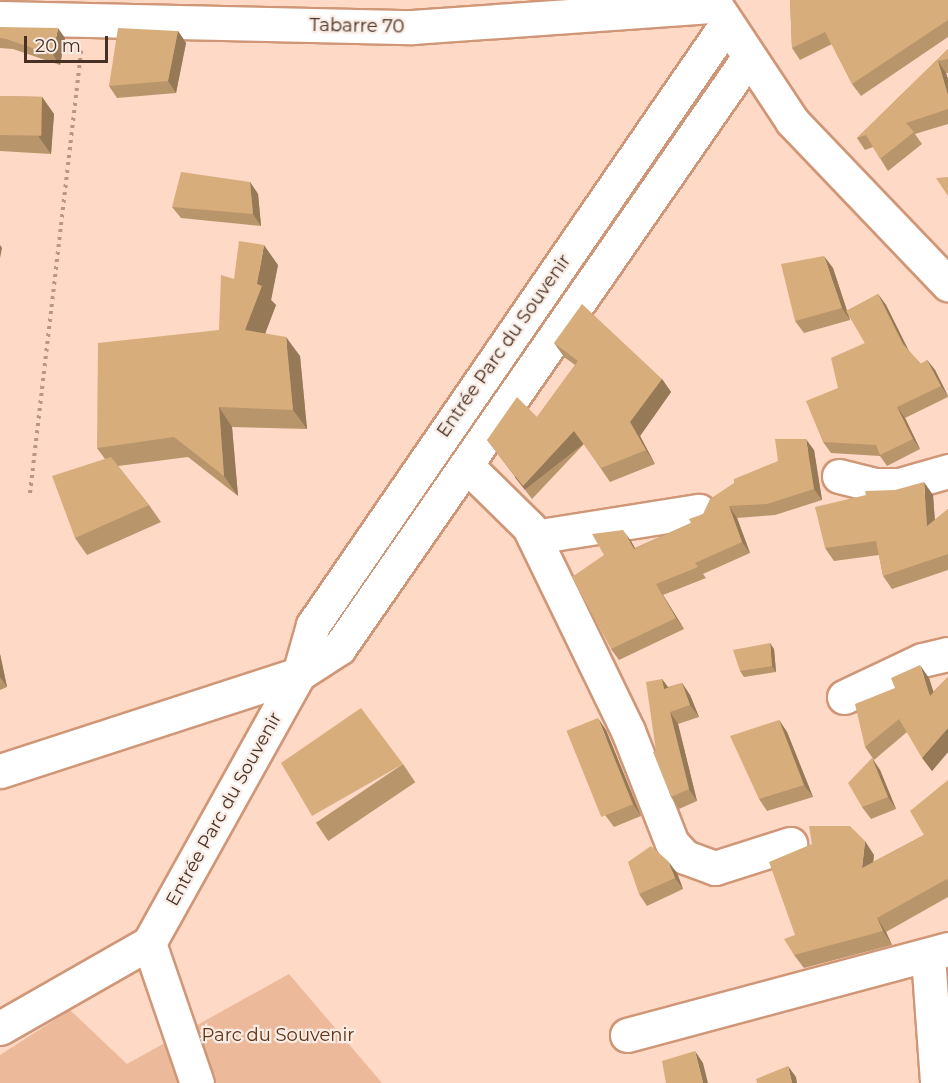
<!DOCTYPE html>
<html>
<head>
<meta charset="utf-8">
<style>
	body { margin:0 }
	#map { position:relative; width:948px; height:1083px; overflow:hidden; background:#fed9c5; font-family:Montserrat,sans-serif }
	div>[style] { position:absolute }
	[style*='--x'] { left:calc(var(--x)*1px); top:calc(var(--y)*1px); width:calc(var(--w)*1px); rotate:calc(var(--a)*1deg) }
	.green>* { inset:0; background:#edb99b }
	.path>* { height:4px; margin-top:-2px; transform-origin:0; background:repeating-linear-gradient(90deg,#b79786 0 3px,transparent 0 7.5px) }
	.roads { filter:drop-shadow(2px 0 #cf9777) drop-shadow(-2px 0 #cf9777) drop-shadow(0 2px #cf9777) drop-shadow(0 -2px #cf9777) }
	.minor>* { height:33px; margin:-16.5px; padding:0 16.5px; transform-origin:16.5px; border-radius:16.5px; background:#fff }
	.major>* { height:33px; margin:-16.5px; padding:0 16.5px; transform-origin:16.5px; border-radius:16.5px; background:#fff }
	.wall>* { inset:0; background:#b9956b; transform-origin:0 0 }
	.shaded-wall>* { inset:0; background:#967957; transform-origin:0 0 }
	.building>* { inset:0; background:#d7ad7c; transform-origin:0 0 }
	span { translate:-50% -50%; white-space:nowrap; text-align:center; line-height:1.15; -webkit-text-stroke:4.5px #f8ece5; paint-order:stroke }
	.street-label { font-size:18px; color:#483124 }
	.park-label { font-size:18px; color:#623110 }
	.scale { position:absolute; left:24px; top:36px; width:84px; height:27px; box-sizing:border-box; border:3px solid #483124; border-top:0; padding-left:8px; font-size:18px; line-height:21px; white-space:nowrap; color:#483124; -webkit-text-stroke:4px #f8ece5; paint-order:stroke }
</style>
</head>
<body>
<div id="map">
	<div class="green">
		<i style="clip-path:polygon(289px 974px,382px 1083px,0 1083px,0 1055px,70px 1010px,127px 1064px)"></i>
	</div>
	<div class="path">
		<i style="--x:30;--y:493;--w:446;--a:-83.4"></i>
	</div>
	<div class="roads">
		<div class="minor">
			<i style="--x:0;--y:18;--w:412;--a:1.3"></i>
			<i style="--x:412;--y:27;--w:303;--a:-4"></i>
			<i style="--x:466;--y:465;--w:88;--a:44.5"></i>
			<i style="--x:529;--y:527;--w:227;--a:64.1"></i>
			<i style="--x:628;--y:731;--w:120;--a:68.6"></i>
			<i style="--x:672;--y:843;--w:19;--a:47"></i>
			<i style="--x:685;--y:857;--w:32;--a:20"></i>
			<i style="--x:715;--y:868;--w:79;--a:-17.7"></i>
			<i style="--x:839;--y:476;--w:38;--a:14"></i>
			<i style="--x:876;--y:485;--w:23;--a:0"></i>
			<i style="--x:899;--y:485;--w:51;--a:-15.9"></i>
			<i style="--x:534;--y:537;--w:167;--a:-9"></i>
			<i style="--x:844;--y:697;--w:86;--a:-25.4"></i>
			<i style="--x:922;--y:660;--w:27;--a:-13"></i>
			<i style="--x:0;--y:771;--w:314;--a:-18"></i>
			<i style="--x:299;--y:674;--w:48;--a:-33"></i>
			<i style="--x:339;--y:648;--w:718;--a:-55.27"></i>
			<i style="--x:149;--y:943;--w:308;--a:-60.9"></i>
			<i style="--x:299;--y:674;--w:51;--a:-74.1"></i>
			<i style="--x:313;--y:625;--w:727;--a:-55.48"></i>
			<i style="--x:928;--y:956;--w:127;--a:85.9"></i>
			<i style="--x:0;--y:1028;--w:172;--a:-29.7"></i>
			<i style="--x:149;--y:943;--w:148;--a:71.1"></i>
			<i style="--x:627;--y:1035;--w:332;--a:-15"></i>
		</div>
		<div class="major">
			<i style="--x:712;--y:0;--w:145;--a:56.5"></i>
			<i style="--x:792;--y:121;--w:226;--a:46.3"></i>
		</div>
	</div>
	<div class="wall">
		<i style="clip-path:polygon(790px 0,948px 0,948px 37px,861px 96px,852px 84px,832px 44px,800px 60px,792px 48px)"></i>
		<i style="clip-path:polygon(0 27px,65px 38px,60px 65px,13px 49px,0 48px)"></i>
		<i style="clip-path:polygon(178px 31px,186px 43px,176px 93px,117px 98px,109px 86px)"></i>
		<i style="clip-path:polygon(948px 49px,948px 73px,946px 73px,948px 79px,948px 124px,915px 134px,922px 144px,888px 171px,873px 147px,865px 150px,857px 138px)"></i>
		<i style="clip-path:polygon(0 96px,42px 97px,54px 114px,51px 154px,0 151px)"></i>
		<i style="clip-path:polygon(250px 182px,258px 194px,261px 226px,181px 218px,172px 207px)"></i>
		<i style="clip-path:polygon(278px 265px,271px 300px,276px 305px,265px 333px,300px 356px,307px 429px,232px 427px,238px 496px,188px 457px,118px 466px,149px 505px,161px 522px,87px 555px,75px 538px,105px 459px,97px 448px,219px 330px,234px 279px)"></i>
		<i style="clip-path:polygon(833px 268px,847px 311px,878px 294px,886px 305px,908px 350px,921px 364px,927px 360px,935px 370px,948px 396px,948px 397px,905px 418px,920px 449px,887px 466px,880px 456px,831px 453px,823px 442px,838px 388px,865px 343px,848px 313px,850px 320px,804px 333px,795px 321px)"></i>
		<i style="clip-path:polygon(554px 343px,662px 379px,671px 392px,640px 436px,655px 464px,610px 482px,584px 444px,532px 499px,487px 440px,537px 417px,575px 365px,564px 357px)"></i>
		<i style="clip-path:polygon(814px 450px,822px 500px,775px 515px,737px 518px,750px 553px,703px 574px,706px 578px,663px 595px,684px 629px,619px 660px,611px 649px,631px 541px,635px 548px,691px 523px,703px 514px)"></i>
		<i style="clip-path:polygon(933px 495px,935px 520px,948px 509px,948px 570px,892px 589px,883px 576px,879px 555px,834px 561px,825px 548px)"></i>
		<i style="clip-path:polygon(774px 649px,776px 672px,744px 677px,740px 671px)"></i>
		<i style="clip-path:polygon(0 654px,7px 687px,0 690px)"></i>
		<i style="clip-path:polygon(948px 677px,948px 752px,932px 771px,907px 732px,874px 760px,865px 747px,929px 678px,933px 692px)"></i>
		<i style="clip-path:polygon(662px 679px,668px 687px,682px 683px,690px 695px,699px 717px,678px 724px,697px 801px,679px 809px,671px 797px,656px 751px)"></i>
		<i style="clip-path:polygon(779px 720px,787px 732px,813px 797px,767px 811px,759px 799px)"></i>
		<i style="clip-path:polygon(606px 730px,641px 816px,614px 827px,605px 815px)"></i>
		<i style="clip-path:polygon(872px 758px,880px 770px,896px 809px,871px 819px,862px 807px)"></i>
		<i style="left:403px;top:764px;width:22px;height:105px;rotate:56deg"></i>
		<i style="clip-path:polygon(948px 780px,948px 897px,886px 932px,892px 945px,804px 968px,794px 955px,795px 935px,874px 855px,873px 862px,924px 835px)"></i>
		<i style="clip-path:polygon(677px 873px,683px 889px,647px 906px,639px 894px)"></i>
	</div>
	<div class="shaded-wall">
		<i style="clip-path:polygon(58px 28px,65px 38px,60px 65px,53px 55px)"></i>
		<i style="clip-path:polygon(178px 31px,186px 43px,176px 93px,168px 81px)"></i>
		<i style="clip-path:polygon(938px 61px,946px 73px,948px 79px,948px 95px)"></i>
		<i style="clip-path:polygon(42px 97px,54px 114px,51px 154px,39px 137px)"></i>
		<i style="clip-path:polygon(250px 182px,258px 194px,261px 226px,253px 214px)"></i>
		<i style="clip-path:polygon(0 245px,2px 248px,0 258px)"></i>
		<i style="clip-path:polygon(264px 245px,278px 265px,271px 300px,276px 305px,259px 350px,245px 330px,257px 284px)"></i>
		<i style="clip-path:polygon(824px 256px,833px 268px,850px 320px,842px 308px)"></i>
		<i style="clip-path:polygon(878px 294px,886px 305px,911px 355px,903px 344px)"></i>
		<i style="clip-path:polygon(286px 337px,300px 356px,307px 429px,293px 410px)"></i>
		<i style="clip-path:polygon(927px 360px,935px 370px,948px 396px,941px 386px)"></i>
		<i style="clip-path:polygon(662px 379px,671px 392px,640px 436px,655px 464px,646px 450px,630px 422px)"></i>
		<i style="clip-path:polygon(219px 407px,232px 427px,238px 496px,224px 476px)"></i>
		<i style="clip-path:polygon(897px 407px,905px 418px,920px 449px,913px 439px)"></i>
		<i style="left:574px;top:431px;width:16px;height:75px;rotate:52deg"></i>
		<i style="clip-path:polygon(806px 439px,814px 450px,822px 500px,814px 489px)"></i>
		<i style="clip-path:polygon(924px 482px,933px 495px,936px 539px,927px 526px)"></i>
		<i style="clip-path:polygon(729px 506px,737px 518px,750px 553px,742px 542px)"></i>
		<i style="clip-path:polygon(623px 530px,631px 541px,641px 560px,634px 549px)"></i>
		<i style="clip-path:polygon(656px 584px,663px 595px,684px 629px,676px 618px)"></i>
		<i style="clip-path:polygon(770px 643px,774px 649px,776px 672px,772px 666px)"></i>
		<i style="clip-path:polygon(0 654px,7px 687px,0 677px)"></i>
		<i style="clip-path:polygon(920px 665px,929px 678px,939px 709px,930px 696px)"></i>
		<i style="clip-path:polygon(662px 679px,670px 690px,664px 689px)"></i>
		<i style="clip-path:polygon(682px 683px,690px 695px,699px 717px,690px 705px)"></i>
		<i style="clip-path:polygon(670px 712px,678px 724px,697px 801px,689px 789px)"></i>
		<i style="clip-path:polygon(598px 718px,606px 730px,641px 816px,633px 804px)"></i>
		<i style="clip-path:polygon(779px 720px,787px 732px,813px 797px,804px 785px)"></i>
		<i style="clip-path:polygon(948px 728px,948px 752px,932px 771px,922px 758px)"></i>
		<i style="clip-path:polygon(872px 758px,880px 770px,896px 809px,888px 797px)"></i>
		<i style="clip-path:polygon(865px 841px,874px 855px,871px 882px,862px 868px)"></i>
		<i style="clip-path:polygon(668px 861px,677px 873px,683px 889px,675px 878px)"></i>
		<i style="clip-path:polygon(877px 918px,886px 932px,892px 945px,883px 931px)"></i>
		<i style="clip-path:polygon(695px 1051px,703px 1063px,708px 1083px,703px 1083px)"></i>
		<i style="clip-path:polygon(788px 1066px,796px 1077px,797px 1083px,792px 1083px)"></i>
	</div>
	<div class="building">
		<i style="clip-path:polygon(790px 0,948px 0,948px 20px,852px 84px,825px 32px,792px 48px)"></i>
		<i style="clip-path:polygon(0 27px,58px 28px,53px 55px,6px 39px,0 38px)"></i>
		<i style="clip-path:polygon(118px 28px,178px 31px,168px 81px,109px 86px)"></i>
		<i style="clip-path:polygon(948px 49px,948px 59px,938px 61px,948px 95px,948px 109px,906px 123px,914px 132px,880px 159px,866px 135px,857px 138px)"></i>
		<i style="left:0;top:96px;width:42px;height:39px;rotate:1deg"></i>
		<i style="clip-path:polygon(181px 172px,250px 182px,253px 214px,172px 207px)"></i>
		<i style="clip-path:polygon(948px 177px,948px 196px,936px 178px)"></i>
		<i style="clip-path:polygon(239px 241px,264px 245px,257px 284px,262px 286px,245px 330px,286px 337px,293px 410px,219px 407px,224px 476px,174px 437px,97px 448px,98px 343px,219px 330px,221px 275px,234px 279px)"></i>
		<i style="clip-path:polygon(824px 256px,842px 308px,795px 321px,781px 264px)"></i>
		<i style="clip-path:polygon(878px 294px,903px 344px,921px 364px,927px 360px,941px 386px,897px 407px,913px 439px,880px 455px,876px 445px,823px 442px,806px 401px,838px 388px,831px 358px,865px 343px,846px 311px)"></i>
		<i style="clip-path:polygon(582px 304px,662px 379px,630px 422px,646px 450px,601px 468px,574px 431px,523px 486px,487px 440px,517px 397px,537px 417px,578px 361px,554px 343px)"></i>
		<i style="clip-path:polygon(775px 439px,806px 439px,814px 489px,767px 504px,729px 506px,742px 542px,695px 563px,698px 567px,656px 584px,676px 618px,611px 649px,572px 577px,604px 555px,592px 534px,623px 530px,634px 549px,691px 523px,689px 519px,703px 514px,710px 499px,734px 483px,734px 479px,778px 461px)"></i>
		<i style="clip-path:polygon(111px 457px,149px 505px,75px 538px,52px 476px)"></i>
		<i style="clip-path:polygon(924px 482px,927px 526px,948px 509px,948px 554px,883px 576px,876px 541px,825px 548px,815px 507px,866px 495px,865px 491px,895px 490px)"></i>
		<i style="clip-path:polygon(770px 643px,772px 666px,740px 671px,733px 650px)"></i>
		<i style="clip-path:polygon(920px 665px,930px 696px,948px 677px,948px 728px,922px 758px,899px 719px,865px 747px,855px 704px,895px 688px,891px 678px)"></i>
		<i style="clip-path:polygon(662px 679px,664px 689px,682px 683px,690px 705px,670px 712px,689px 789px,671px 797px,653px 752px,656px 751px,646px 682px)"></i>
		<i style="clip-path:polygon(361px 708px,403px 764px,312px 816px,281px 763px)"></i>
		<i style="left:598px;top:718px;width:93px;height:34px;rotate:68deg"></i>
		<i style="clip-path:polygon(779px 720px,804px 785px,759px 799px,730px 736px)"></i>
		<i style="clip-path:polygon(872px 758px,888px 797px,862px 807px,848px 783px)"></i>
		<i style="clip-path:polygon(948px 780px,948px 881px,947px 879px,877px 918px,883px 931px,794px 955px,784px 939px,795px 935px,769px 862px,812px 844px,809px 826px,850px 826px,865px 841px,862px 868px,924px 835px,910px 811px)"></i>
		<i style="clip-path:polygon(651px 846px,668px 861px,675px 878px,639px 894px,628px 862px)"></i>
		<i style="clip-path:polygon(695px 1051px,703px 1083px,666px 1083px,662px 1061px)"></i>
		<i style="clip-path:polygon(788px 1066px,792px 1083px,757px 1083px,756px 1079px)"></i>
	</div>
	<div class="street-label">
		<span style="left:357px;top:26px;rotate:1deg">Tabarre 70</span>
		<span style="left:504px;top:346px;rotate:-55deg">Entrée Parc du Souvenir</span>
		<span style="left:224px;top:809px;rotate:-61deg">Entrée Parc du Souvenir</span>
	</div>
	<div class="park-label">
		<span style="left:278px;top:1035px">Parc du Souvenir</span>
	</div>
	<div class="scale">20 m</div>
</div>
</body>
</html>
